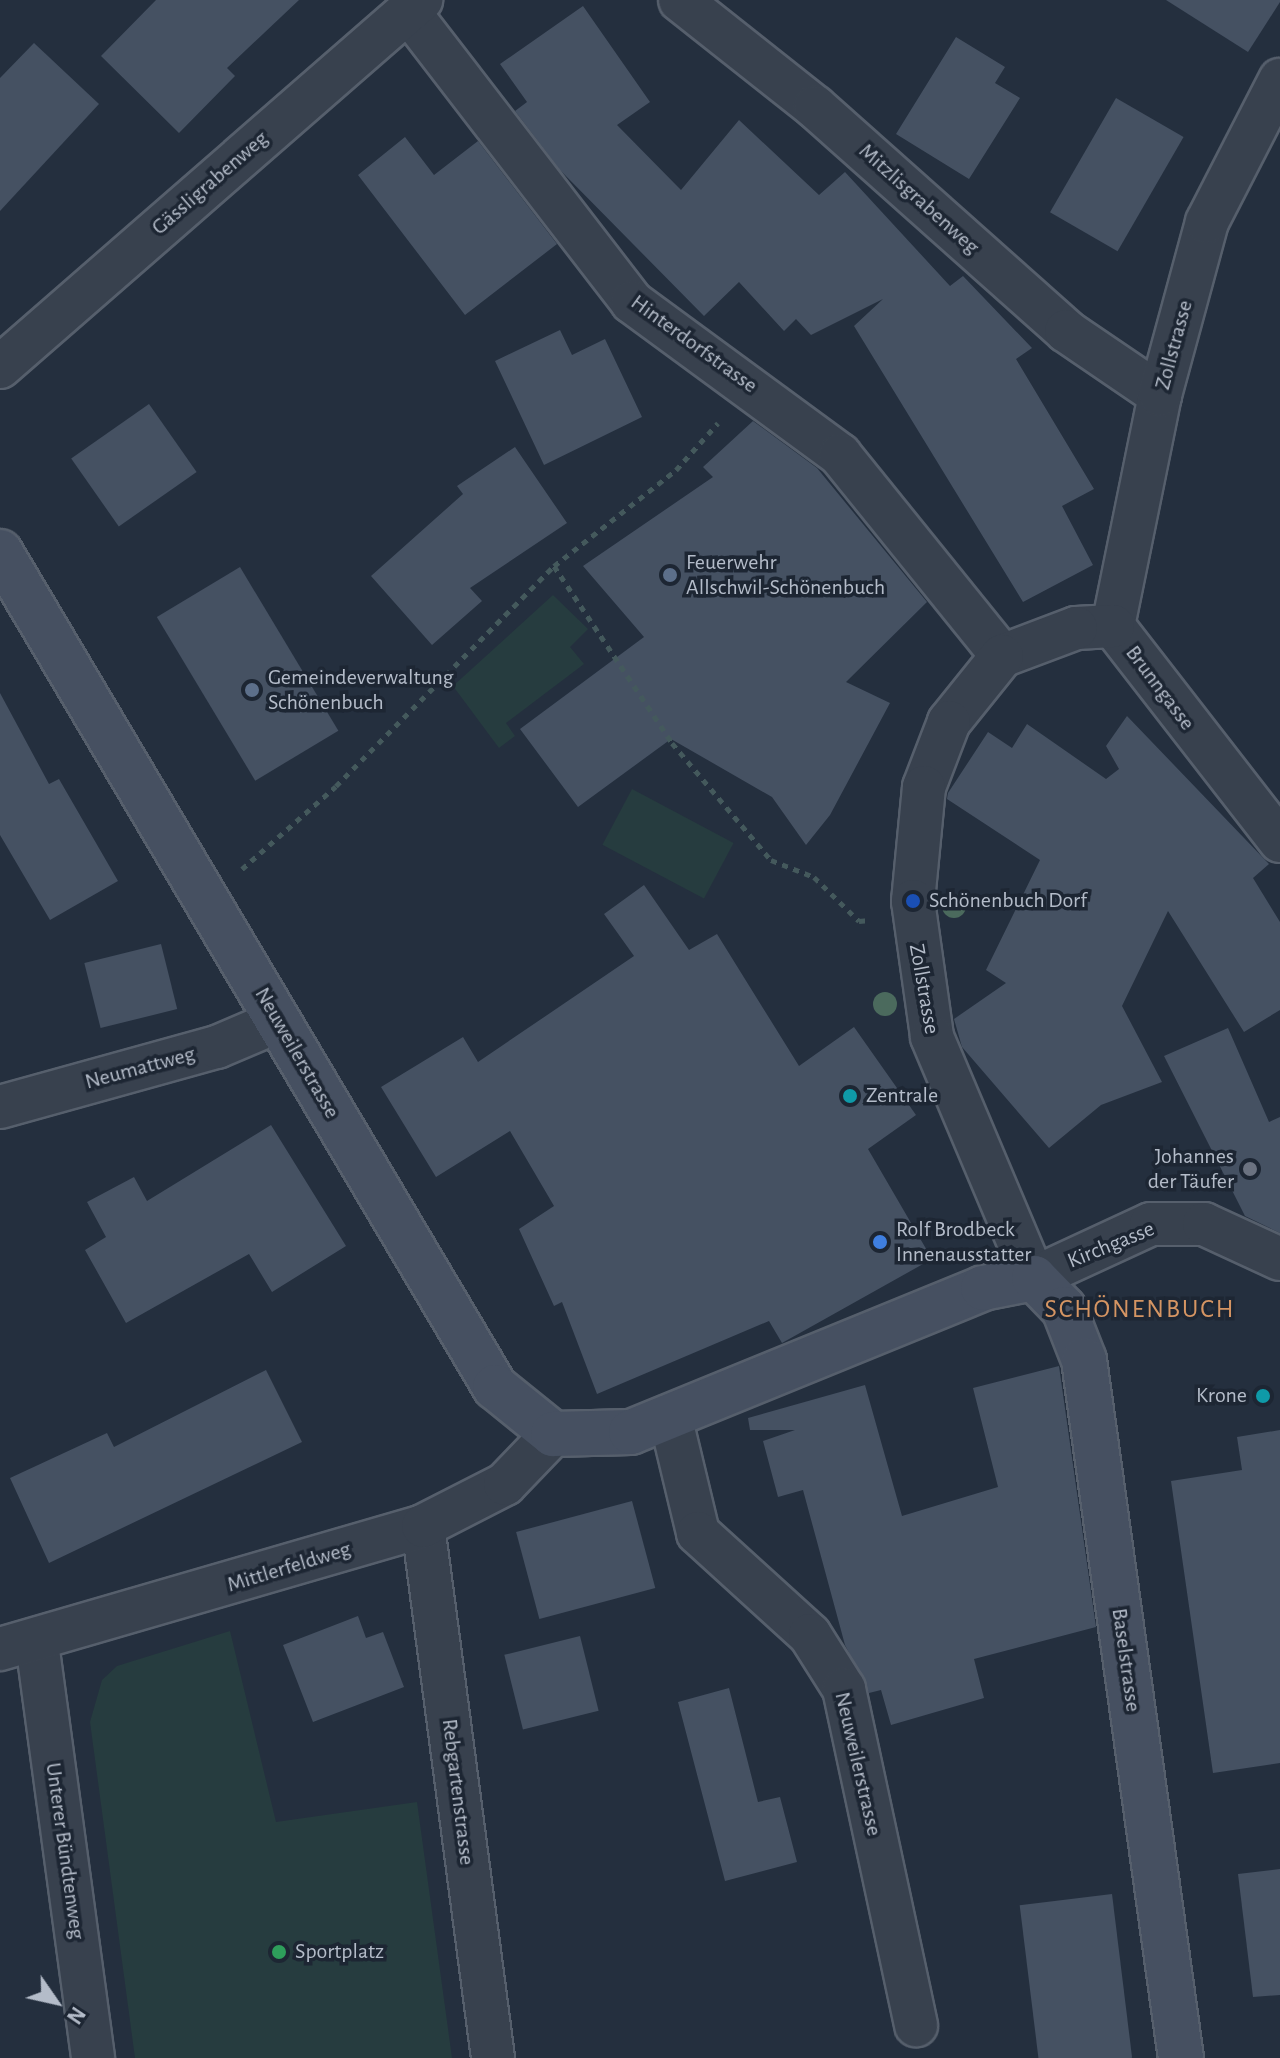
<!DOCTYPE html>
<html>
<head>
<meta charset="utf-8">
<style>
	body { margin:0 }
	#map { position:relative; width:1280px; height:2058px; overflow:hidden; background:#242f3e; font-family:"Alegreya Sans",sans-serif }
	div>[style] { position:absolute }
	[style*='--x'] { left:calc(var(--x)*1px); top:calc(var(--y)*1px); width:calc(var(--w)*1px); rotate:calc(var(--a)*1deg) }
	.green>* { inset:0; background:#263c3f; transform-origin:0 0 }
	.building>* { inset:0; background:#455162; transform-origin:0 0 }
	.path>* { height:5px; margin-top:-2.5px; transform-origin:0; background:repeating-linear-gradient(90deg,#44595c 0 6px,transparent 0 12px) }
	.roads { filter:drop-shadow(2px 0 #565f6c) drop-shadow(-2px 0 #565f6c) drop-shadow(0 2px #565f6c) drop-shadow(0 -2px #565f6c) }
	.street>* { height:42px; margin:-21px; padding:0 21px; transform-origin:21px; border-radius:21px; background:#38414e }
	.secondary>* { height:44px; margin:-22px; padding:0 22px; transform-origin:22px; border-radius:22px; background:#465061 }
	.trees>* { width:24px; height:24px; margin:-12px; border-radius:50%; background:#4b6a5d }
	.dots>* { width:22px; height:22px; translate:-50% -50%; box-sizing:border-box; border:4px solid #1d2633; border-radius:50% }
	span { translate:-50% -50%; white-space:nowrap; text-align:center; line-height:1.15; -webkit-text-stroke:7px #1d2633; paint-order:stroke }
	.street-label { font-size:22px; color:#b4bcc9 }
	.poi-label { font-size:22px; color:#b4bcc9 }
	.left { translate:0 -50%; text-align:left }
	.right { translate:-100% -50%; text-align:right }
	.quarter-label { font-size:26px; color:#d59563; letter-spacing:2px }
	.north { position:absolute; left:16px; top:1962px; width:80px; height:80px; -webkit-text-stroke:6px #1d2633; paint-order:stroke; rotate:124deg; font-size:22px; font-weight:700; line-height:32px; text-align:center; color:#b4bcc9 }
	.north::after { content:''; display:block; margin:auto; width:28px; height:36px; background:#b4bcc9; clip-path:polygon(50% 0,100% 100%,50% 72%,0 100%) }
</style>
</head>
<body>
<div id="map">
	<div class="green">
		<i style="clip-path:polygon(553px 595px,588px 629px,570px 647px,584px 664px,506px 723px,515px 736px,499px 748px,453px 686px)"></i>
		<i style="left:632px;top:789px;width:115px;height:63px;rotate:28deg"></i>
		<i style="clip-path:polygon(230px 1631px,276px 1822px,417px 1802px,452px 2058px,135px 2058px,90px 1722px,102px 1680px,117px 1666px)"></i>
	</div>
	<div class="building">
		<i style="clip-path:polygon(156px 0,299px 0,227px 68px,235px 76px,179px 133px,101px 56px)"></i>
		<i style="clip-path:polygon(1166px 0,1280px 0,1280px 2px,1248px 52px)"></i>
		<i style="clip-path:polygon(583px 6px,650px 102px,617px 125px,681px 190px,739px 120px,819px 195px,845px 172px,950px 286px,963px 276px,1032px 348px,1016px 359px,1094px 489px,1062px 506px,1093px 565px,1023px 602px,854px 326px,883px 299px,811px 335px,796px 319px,784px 331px,739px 282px,704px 316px,560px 170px,515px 111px,527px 102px,500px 64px)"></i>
		<i style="clip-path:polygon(956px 37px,1005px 67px,995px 83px,1020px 98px,969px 179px,896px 134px)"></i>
		<i style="clip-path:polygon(34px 43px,99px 104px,0 211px,0 78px)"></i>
		<i style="left:1116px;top:98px;width:78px;height:132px;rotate:30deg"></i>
		<i style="clip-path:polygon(405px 137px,434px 175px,478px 141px,557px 244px,465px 315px,358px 175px)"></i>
		<i style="clip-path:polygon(560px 330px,572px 355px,605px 339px,642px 417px,544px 465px,495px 361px)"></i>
		<i style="left:149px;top:404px;width:83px;height:95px;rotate:55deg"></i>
		<i style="clip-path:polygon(753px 421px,817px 468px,927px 602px,846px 682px,890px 703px,830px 815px,806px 845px,772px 797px,671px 739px,578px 807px,520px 729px,644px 637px,583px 566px,713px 477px,703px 467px)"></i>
		<i style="clip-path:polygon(515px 447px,567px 523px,470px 588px,482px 601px,432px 645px,371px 576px,463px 494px,457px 486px)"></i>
		<i style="left:240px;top:567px;width:191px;height:97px;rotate:59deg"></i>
		<i style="clip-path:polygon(0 693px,49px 784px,59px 779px,118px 881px,50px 920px,0 835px)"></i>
		<i style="clip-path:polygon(1127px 716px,1269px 864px,1253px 878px,1280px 922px,1280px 1010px,1244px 1032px,1168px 911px,1122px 1006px,1162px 1082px,1101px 1105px,1049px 1148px,962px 1047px,954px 1019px,1006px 983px,986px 970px,1040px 860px,947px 799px,948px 793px,988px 732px,1012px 748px,1027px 724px,1106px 779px,1119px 769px,1106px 746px)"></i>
		<i style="clip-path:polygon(644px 885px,689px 950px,717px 934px,799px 1066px,854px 1027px,916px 1115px,868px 1149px,932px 1259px,782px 1343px,769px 1321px,597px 1394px,562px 1302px,554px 1306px,519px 1229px,554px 1206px,510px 1131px,436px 1177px,381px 1087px,463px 1037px,478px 1062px,634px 956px,604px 914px)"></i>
		<i style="left:161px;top:944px;width:67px;height:79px;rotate:76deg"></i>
		<i style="clip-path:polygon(1228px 1028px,1269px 1122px,1280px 1117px,1280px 1233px,1245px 1216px,1164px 1056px)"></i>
		<i style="clip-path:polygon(271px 1125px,346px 1246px,272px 1292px,249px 1254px,126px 1323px,85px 1250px,106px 1237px,87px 1202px,134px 1177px,147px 1201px)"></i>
		<i style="clip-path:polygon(1059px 1366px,1096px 1627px,974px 1659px,984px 1698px,891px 1725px,881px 1690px,869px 1693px,845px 1645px,803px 1490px,778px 1497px,763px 1441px,795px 1430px,750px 1430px,748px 1418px,865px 1385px,902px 1516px,998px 1487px,973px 1388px)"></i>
		<i style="clip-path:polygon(266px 1370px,302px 1442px,49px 1563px,10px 1478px,107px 1433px,114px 1447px)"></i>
		<i style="clip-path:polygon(1280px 1430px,1280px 1763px,1213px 1773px,1171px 1481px,1242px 1470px,1237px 1437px)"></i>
		<i style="left:632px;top:1501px;width:90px;height:120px;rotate:75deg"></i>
		<i style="clip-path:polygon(358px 1616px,366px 1638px,383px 1632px,404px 1687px,313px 1722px,283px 1645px)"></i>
		<i style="left:580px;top:1636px;width:77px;height:78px;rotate:76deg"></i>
		<i style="clip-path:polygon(729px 1688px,758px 1802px,780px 1797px,797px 1862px,725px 1881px,678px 1702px)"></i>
		<i style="clip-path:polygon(1280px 1869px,1280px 1995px,1253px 1997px,1238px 1874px)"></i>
		<i style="left:1112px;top:1894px;width:165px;height:93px;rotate:83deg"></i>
	</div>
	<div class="path">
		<i style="--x:554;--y:566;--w:213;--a:56.3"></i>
		<i style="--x:672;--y:743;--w:153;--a:49.8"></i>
		<i style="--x:771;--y:860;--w:46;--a:21.6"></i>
		<i style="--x:814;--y:877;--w:63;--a:44.4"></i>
		<i style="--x:859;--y:921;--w:11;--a:-5"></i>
		<i style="--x:242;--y:869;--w:125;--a:-41.4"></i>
		<i style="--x:336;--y:786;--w:310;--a:-45.3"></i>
		<i style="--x:554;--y:566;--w:155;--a:-38.2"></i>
		<i style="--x:676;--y:470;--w:63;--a:-48.2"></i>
	</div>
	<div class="roads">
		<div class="street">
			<i style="--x:680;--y:0;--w:172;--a:38.4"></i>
			<i style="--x:815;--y:107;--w:336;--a:41.7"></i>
			<i style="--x:1066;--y:331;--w:114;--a:34.2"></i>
			<i style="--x:408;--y:11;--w:367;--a:52.4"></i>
			<i style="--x:632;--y:302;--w:258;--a:36.3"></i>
			<i style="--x:840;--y:455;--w:258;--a:51.1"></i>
			<i style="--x:0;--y:367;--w:559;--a:-41.08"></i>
			<i style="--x:1113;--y:626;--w:236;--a:-78.5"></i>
			<i style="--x:1160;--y:395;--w:179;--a:-74.8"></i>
			<i style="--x:1207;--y:222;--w:160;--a:-62.8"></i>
			<i style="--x:1280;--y:841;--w:272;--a:-127.8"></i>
			<i style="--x:1113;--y:626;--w:37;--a:177"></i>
			<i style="--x:1076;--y:628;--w:79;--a:159.3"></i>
			<i style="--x:1002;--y:656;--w:85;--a:128.8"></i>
			<i style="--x:949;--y:722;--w:70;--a:111"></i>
			<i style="--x:924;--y:787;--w:115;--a:95.5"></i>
			<i style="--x:913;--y:901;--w:137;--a:82"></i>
			<i style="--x:932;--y:1037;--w:262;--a:67.1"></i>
			<i style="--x:1034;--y:1278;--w:129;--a:-24.8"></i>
			<i style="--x:1151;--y:1224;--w:53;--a:0"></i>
			<i style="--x:1204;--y:1224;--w:84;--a:24.7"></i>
			<i style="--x:0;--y:1107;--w:225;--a:-15.5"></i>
			<i style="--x:217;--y:1047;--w:66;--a:-23.1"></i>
			<i style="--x:670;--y:1416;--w:120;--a:76.5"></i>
			<i style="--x:698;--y:1533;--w:151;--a:42.3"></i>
			<i style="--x:810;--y:1635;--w:64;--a:57.8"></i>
			<i style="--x:844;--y:1689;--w:344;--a:77.9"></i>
			<i style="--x:423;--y:1526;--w:537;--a:82.5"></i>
			<i style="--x:37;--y:1643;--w:419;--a:82.3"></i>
			<i style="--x:0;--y:1649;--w:441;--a:-16.2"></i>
			<i style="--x:423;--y:1526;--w:92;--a:-27.1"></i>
			<i style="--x:505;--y:1484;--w:69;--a:-46.2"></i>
		</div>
		<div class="secondary">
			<i style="--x:0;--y:552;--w:971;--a:59.34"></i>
			<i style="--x:495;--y:1387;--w:75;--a:39"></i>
			<i style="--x:553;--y:1434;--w:78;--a:-1.5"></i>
			<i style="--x:631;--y:1432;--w:380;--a:-22.2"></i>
			<i style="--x:983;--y:1288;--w:52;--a:-11.1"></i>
			<i style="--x:1034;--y:1278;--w:43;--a:45.9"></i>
			<i style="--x:1064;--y:1309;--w:55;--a:68.6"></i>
			<i style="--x:1084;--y:1360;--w:705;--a:82.09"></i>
		</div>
	</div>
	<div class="trees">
		<i style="left:954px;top:906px"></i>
		<i style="left:885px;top:1004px"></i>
	</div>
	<div class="dots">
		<i style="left:670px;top:575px;background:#5c6f8a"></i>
		<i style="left:252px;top:690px;background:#5c6f8a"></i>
		<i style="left:913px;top:901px;background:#1a4fb4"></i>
		<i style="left:850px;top:1096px;background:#0f9aa8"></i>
		<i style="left:1250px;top:1169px;background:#6b7280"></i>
		<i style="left:880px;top:1242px;background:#3f7fe0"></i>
		<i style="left:1263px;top:1396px;background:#0f9aa8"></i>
		<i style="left:279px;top:1952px;background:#2e9e5b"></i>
	</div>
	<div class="street-label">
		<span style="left:210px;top:183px;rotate:-41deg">Gässligrabenweg</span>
		<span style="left:919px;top:199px;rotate:42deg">Mitzlisgrabenweg</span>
		<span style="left:694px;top:344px;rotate:36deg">Hinterdorfstrasse</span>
		<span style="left:1174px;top:345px;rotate:-75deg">Zollstrasse</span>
		<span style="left:1160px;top:688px;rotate:53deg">Brunngasse</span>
		<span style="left:924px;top:989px;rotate:80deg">Zollstrasse</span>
		<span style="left:297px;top:1053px;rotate:60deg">Neuweilerstrasse</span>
		<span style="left:140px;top:1068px;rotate:-15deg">Neumattweg</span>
		<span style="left:1111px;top:1245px;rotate:-22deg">Kirchgasse</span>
		<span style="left:289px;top:1567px;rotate:-17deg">Mittlerfeldweg</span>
		<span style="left:1126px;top:1660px;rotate:82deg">Baselstrasse</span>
		<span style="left:858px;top:1764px;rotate:77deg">Neuweilerstrasse</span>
		<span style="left:458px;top:1792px;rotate:83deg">Rebgartenstrasse</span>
		<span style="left:65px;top:1851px;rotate:82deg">Unterer Bündtenweg</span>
	</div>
	<div class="poi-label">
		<span class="left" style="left:686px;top:575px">Feuerwehr<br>Allschwil-Schönenbuch</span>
		<span class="left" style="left:268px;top:690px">Gemeindeverwaltung<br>Schönenbuch</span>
		<span class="left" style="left:929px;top:901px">Schönenbuch Dorf</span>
		<span class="left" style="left:866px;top:1096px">Zentrale</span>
		<span class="right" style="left:1234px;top:1169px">Johannes<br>der Täufer</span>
		<span class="left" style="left:896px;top:1242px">Rolf Brodbeck<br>Innenausstatter</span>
		<span class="right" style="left:1247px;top:1396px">Krone</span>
		<span class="left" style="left:295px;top:1952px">Sportplatz</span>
	</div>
	<div class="quarter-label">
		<span style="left:1140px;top:1310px">SCHÖNENBUCH</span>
	</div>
	<div class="north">N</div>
</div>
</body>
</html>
